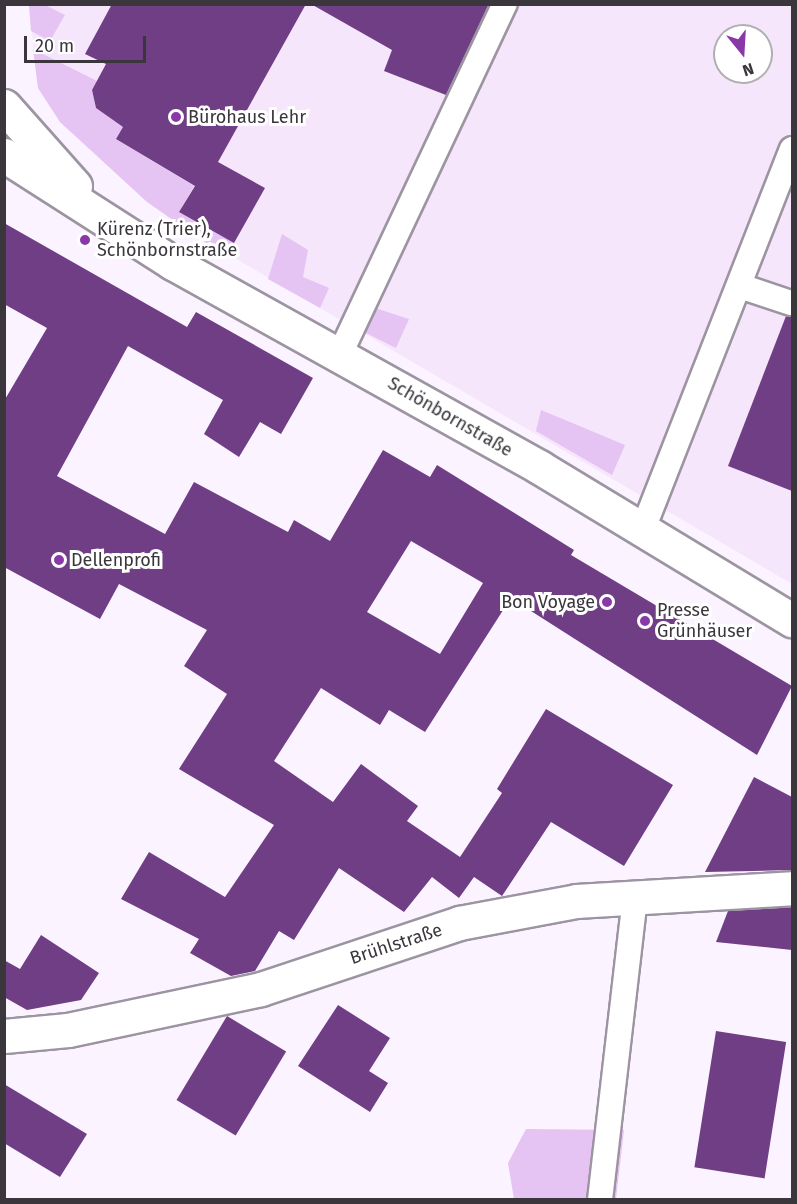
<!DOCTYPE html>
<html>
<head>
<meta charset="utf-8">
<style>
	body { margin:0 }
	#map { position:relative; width:797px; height:1204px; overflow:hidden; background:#fbf3ff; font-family:"Fira Sans",sans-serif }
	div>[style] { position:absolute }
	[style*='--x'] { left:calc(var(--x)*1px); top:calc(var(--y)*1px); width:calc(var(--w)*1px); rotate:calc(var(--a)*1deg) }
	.built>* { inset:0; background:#f5e6fb }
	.green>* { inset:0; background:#e5c3f3 }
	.building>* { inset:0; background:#703e84; transform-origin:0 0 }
	.roads { filter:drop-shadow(2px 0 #9d94a1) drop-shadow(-2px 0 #9d94a1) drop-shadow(0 2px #9d94a1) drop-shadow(0 -2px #9d94a1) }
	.lane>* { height:24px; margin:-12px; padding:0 12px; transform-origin:12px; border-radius:12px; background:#fff }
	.street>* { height:33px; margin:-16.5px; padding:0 16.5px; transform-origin:16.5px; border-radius:16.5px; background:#fff }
	.dots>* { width:16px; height:16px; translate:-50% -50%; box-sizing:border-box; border:3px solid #fff; border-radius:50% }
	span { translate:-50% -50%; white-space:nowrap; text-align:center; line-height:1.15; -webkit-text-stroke:6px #fff; paint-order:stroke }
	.poi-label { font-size:18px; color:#3a363c }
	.left { translate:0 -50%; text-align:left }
	.right { translate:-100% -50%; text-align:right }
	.street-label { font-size:18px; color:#3a363c }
	.frame { position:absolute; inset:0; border:6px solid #3a363c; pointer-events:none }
	.north { position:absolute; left:713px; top:24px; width:60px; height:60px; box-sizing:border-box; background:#fff; border:2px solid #b0afb1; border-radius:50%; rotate:162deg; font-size:16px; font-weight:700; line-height:24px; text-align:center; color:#3a363c }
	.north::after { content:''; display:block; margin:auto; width:21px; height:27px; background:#8938a8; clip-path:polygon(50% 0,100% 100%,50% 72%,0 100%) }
	.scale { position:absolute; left:24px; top:36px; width:122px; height:27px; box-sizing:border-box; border:3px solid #3a363c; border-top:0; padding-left:8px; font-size:18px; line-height:21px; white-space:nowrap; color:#3a363c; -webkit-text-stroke:4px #fff; paint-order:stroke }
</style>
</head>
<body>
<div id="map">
	<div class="built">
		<i style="clip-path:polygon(evenodd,29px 4px,792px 5px,792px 584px,175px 223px,60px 122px,38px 88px,29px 4px,725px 36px,761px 36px,761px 72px,725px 72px,725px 36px)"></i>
	</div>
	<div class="green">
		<i style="clip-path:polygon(29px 5px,45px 5px,65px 15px,50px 41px,31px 31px)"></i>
		<i style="clip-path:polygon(33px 49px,97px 81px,92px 90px,96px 108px,123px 127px,116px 139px,194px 186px,179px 212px,234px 243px,225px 256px,147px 202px,60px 122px,38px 88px)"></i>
		<i style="clip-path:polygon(282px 234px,308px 250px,303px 277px,329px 288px,320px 308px,268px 279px)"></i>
		<i style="clip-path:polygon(372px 307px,409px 319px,396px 348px,360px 330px)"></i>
		<i style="clip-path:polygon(541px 410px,625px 445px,612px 475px,536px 431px)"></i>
		<i style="clip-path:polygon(526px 1129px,624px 1130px,616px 1199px,514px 1199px,508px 1163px)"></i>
	</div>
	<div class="building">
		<i style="clip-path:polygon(112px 4px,306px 4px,218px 162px,265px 188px,234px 243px,179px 212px,195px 186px,116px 139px,123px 127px,96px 108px,92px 90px,106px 64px,85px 54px)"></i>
		<i style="clip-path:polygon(311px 4px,489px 4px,446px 95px,384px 71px,392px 50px)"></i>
		<i style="clip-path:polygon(evenodd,4px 223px,187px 327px,196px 312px,313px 378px,281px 434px,260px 422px,239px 457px,204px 434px,223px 400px,128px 346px,57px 476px,165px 534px,194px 482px,288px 532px,294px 520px,330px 541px,383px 450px,430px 477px,437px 465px,574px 550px,571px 555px,792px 686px,757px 755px,520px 604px,517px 610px,507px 604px,425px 732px,389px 710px,380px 725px,321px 688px,274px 761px,333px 802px,361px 764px,418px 806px,407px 821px,460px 857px,502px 793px,497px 789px,546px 709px,673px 785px,624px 866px,551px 822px,502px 896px,474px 877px,459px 898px,432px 877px,404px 912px,339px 868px,294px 940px,279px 931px,255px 971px,231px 976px,190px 953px,199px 939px,121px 899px,149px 852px,225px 897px,274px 825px,179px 769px,227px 694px,184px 666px,207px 630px,119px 584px,100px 619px,4px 567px,4px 401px,47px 328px,4px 304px,4px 223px,411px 541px,483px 583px,440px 654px,367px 612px,411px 541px)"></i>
		<i style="clip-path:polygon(786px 316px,792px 317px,792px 491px,728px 466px)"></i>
		<i style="clip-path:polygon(754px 777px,792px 797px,792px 870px,705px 872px)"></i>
		<i style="clip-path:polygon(792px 907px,792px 950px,716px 942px,728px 911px)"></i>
		<i style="clip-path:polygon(41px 935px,99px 973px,81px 1000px,27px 1010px,4px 997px,4px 960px,20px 969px)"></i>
		<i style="clip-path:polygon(338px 1005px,390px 1038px,369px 1071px,388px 1083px,370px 1112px,298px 1066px)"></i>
		<i style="left:227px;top:1016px;width:69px;height:98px;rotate:31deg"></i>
		<i style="left:716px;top:1031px;width:71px;height:138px;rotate:9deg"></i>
		<i style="clip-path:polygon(4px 1084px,87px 1134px,60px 1177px,4px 1143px)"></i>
	</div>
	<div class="roads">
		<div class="lane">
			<i style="--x:740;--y:286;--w:54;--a:18.4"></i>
			<i style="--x:340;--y:354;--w:387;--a:-64.8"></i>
			<i style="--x:643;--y:529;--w:408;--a:-68.6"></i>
			<i style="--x:600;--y:1200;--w:305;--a:-83.4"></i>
		</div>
		<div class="street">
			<i style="--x:4;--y:106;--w:107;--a:48.4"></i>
			<i style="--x:4;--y:155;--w:201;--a:32.6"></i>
			<i style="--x:173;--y:263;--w:419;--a:29.1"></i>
			<i style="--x:539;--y:467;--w:296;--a:31.2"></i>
			<i style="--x:4;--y:1036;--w:64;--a:-5.4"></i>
			<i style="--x:68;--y:1030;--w:197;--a:-12"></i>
			<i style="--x:261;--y:989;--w:209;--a:-18.4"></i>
			<i style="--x:459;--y:923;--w:119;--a:-10.6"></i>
			<i style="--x:576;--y:901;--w:216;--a:-3.4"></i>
		</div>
	</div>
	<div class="dots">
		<i style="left:176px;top:117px;background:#8938a8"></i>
		<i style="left:85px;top:240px;background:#8938a8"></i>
		<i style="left:59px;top:560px;background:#8938a8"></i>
		<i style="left:607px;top:602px;background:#8938a8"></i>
		<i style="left:645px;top:621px;background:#8938a8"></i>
	</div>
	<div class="poi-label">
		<span class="left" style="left:188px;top:117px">Bürohaus Lehr</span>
		<span class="left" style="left:97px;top:240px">Kürenz (Trier),<br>Schönbornstraße</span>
		<span class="left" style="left:71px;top:560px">Dellenprofi</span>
		<span class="right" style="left:595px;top:602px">Bon Voyage</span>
		<span class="left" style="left:657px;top:621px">Presse<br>Grünhäuser</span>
	</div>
	<div class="street-label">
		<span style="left:450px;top:417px;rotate:30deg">Schönbornstraße</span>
		<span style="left:396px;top:944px;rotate:-18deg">Brühlstraße</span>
	</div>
	<div class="frame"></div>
	<div class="north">N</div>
	<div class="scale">20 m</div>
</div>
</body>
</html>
